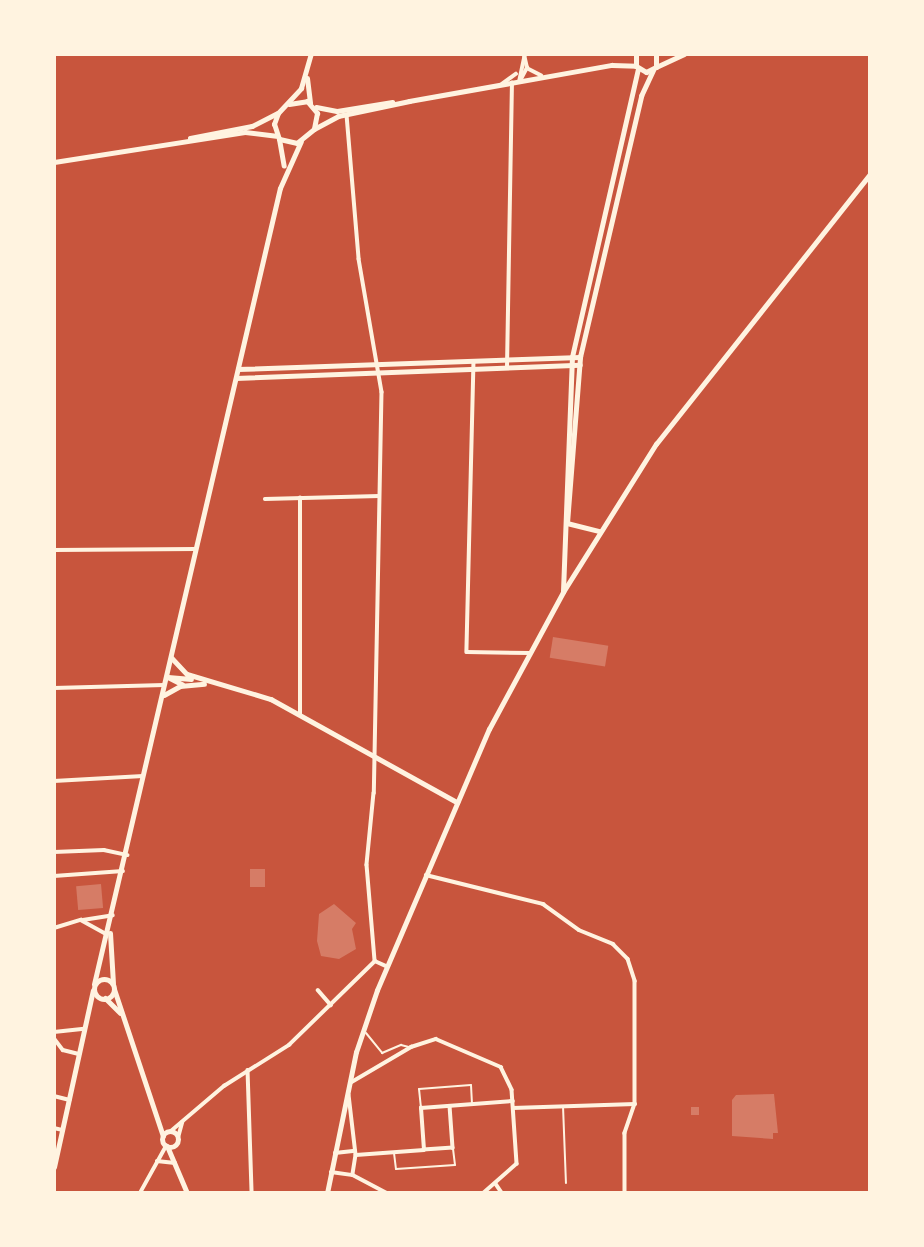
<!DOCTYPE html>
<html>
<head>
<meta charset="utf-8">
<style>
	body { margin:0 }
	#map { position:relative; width:924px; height:1247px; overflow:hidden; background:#c8553d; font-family:"Fira Sans",sans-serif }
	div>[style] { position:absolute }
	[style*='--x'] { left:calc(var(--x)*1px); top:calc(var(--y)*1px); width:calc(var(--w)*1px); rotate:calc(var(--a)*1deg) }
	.building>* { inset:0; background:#d67c66; transform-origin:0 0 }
	.service>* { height:2px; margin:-1px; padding:0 1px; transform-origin:1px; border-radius:1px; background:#fff3e0 }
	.minor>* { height:3.5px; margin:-1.75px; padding:0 1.75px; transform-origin:1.75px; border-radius:1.75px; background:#fff3e0 }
	.tertiary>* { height:4.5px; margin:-2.25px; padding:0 2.25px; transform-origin:2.25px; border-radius:2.25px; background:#fff3e0 }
	.secondary>* { height:5px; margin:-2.5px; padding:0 2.5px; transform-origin:2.5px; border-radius:2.5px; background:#fff3e0 }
	.secondary>.ring { margin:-2.5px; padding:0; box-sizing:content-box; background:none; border:5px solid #fff3e0; border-radius:50% }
	span { translate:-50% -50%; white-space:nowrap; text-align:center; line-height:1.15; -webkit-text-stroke:6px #fff3e0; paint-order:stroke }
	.frame { position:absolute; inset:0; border:56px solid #fff3e0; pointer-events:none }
</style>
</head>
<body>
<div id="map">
	<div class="building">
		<i style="left:553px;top:637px;width:56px;height:21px;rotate:9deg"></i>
		<i style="left:250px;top:869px;width:15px;height:18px"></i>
		<i style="left:101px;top:884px;width:24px;height:25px;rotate:85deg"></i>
		<i style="clip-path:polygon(334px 904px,356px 923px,352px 929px,356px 949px,339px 959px,321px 956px,317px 941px,319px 914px)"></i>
		<i style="clip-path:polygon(774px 1094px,778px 1133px,773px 1133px,773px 1139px,732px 1136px,732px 1100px,736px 1095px)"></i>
		<i style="left:691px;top:1107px;width:8px;height:8px"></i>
	</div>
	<div class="service">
		<i style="--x:366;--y:1033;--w:26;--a:51"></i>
		<i style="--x:382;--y:1053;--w:21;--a:-23"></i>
		<i style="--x:401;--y:1045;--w:8;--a:14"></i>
		<i style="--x:563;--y:1106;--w:77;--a:87.8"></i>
		<i style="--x:421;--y:1108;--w:19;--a:-96"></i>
		<i style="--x:419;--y:1089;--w:52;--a:-4.4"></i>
		<i style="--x:471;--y:1085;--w:18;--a:87"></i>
		<i style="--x:394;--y:1153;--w:16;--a:83"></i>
		<i style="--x:396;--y:1169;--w:59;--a:-3.9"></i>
		<i style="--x:455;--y:1165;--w:16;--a:-97"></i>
	</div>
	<div class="minor">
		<i style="--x:527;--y:68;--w:16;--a:27"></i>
		<i style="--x:520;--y:81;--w:15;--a:-62"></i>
		<i style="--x:527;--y:68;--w:13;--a:-103"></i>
		<i style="--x:519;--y:82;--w:29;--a:-78"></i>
		<i style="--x:502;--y:84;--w:17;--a:-36"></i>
		<i style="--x:347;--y:115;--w:144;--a:85.2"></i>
		<i style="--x:359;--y:259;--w:135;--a:80.2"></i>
		<i style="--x:382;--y:392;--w:401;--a:91.1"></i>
		<i style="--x:374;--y:793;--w:72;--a:95.6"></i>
		<i style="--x:367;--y:865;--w:96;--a:85.2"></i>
		<i style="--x:474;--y:361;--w:291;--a:91.4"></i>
		<i style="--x:467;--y:652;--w:63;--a:0.9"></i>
		<i style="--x:507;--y:367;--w:284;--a:-89"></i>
		<i style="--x:265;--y:499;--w:114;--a:-1.5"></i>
		<i style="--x:54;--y:550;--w:142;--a:-0.4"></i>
		<i style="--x:54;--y:688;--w:110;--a:-1.6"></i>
		<i style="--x:300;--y:715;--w:217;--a:-90"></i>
		<i style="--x:54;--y:781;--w:89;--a:-3.2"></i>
		<i style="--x:54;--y:852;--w:50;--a:-2.3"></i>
		<i style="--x:104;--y:850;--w:24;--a:12"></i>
		<i style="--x:426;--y:875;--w:121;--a:13.9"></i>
		<i style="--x:543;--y:904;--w:44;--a:35.8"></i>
		<i style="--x:579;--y:930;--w:37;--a:22"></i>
		<i style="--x:613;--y:944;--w:21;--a:45"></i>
		<i style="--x:628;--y:959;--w:23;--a:72"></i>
		<i style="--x:635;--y:981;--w:123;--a:90"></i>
		<i style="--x:635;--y:1104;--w:31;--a:109"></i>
		<i style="--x:625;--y:1133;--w:60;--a:90"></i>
		<i style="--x:54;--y:876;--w:69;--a:-4.1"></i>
		<i style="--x:83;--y:920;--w:30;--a:-9"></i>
		<i style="--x:54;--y:928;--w:28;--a:-17"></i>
		<i style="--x:81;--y:920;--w:29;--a:29"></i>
		<i style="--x:318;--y:990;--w:20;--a:49"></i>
		<i style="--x:54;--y:1032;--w:30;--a:-6"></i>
		<i style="--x:54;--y:1038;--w:15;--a:53"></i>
		<i style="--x:63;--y:1050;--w:16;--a:14"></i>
		<i style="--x:248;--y:1070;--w:123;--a:88.1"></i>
		<i style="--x:350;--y:1083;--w:71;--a:-30.5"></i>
		<i style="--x:411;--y:1047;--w:26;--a:-18"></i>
		<i style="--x:436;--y:1039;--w:71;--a:23.3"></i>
		<i style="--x:501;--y:1067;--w:25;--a:64"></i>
		<i style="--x:512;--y:1090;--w:74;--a:86.1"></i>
		<i style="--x:517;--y:1164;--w:44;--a:138.7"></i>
		<i style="--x:349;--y:1095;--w:60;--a:83.3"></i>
		<i style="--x:356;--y:1155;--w:20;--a:99"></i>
		<i style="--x:54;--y:1096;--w:16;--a:14"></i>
		<i style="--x:450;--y:1106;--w:42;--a:85.9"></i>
		<i style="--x:453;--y:1148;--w:29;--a:176"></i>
		<i style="--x:424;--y:1150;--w:42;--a:-94.1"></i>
		<i style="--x:421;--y:1108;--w:92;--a:-4.4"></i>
		<i style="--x:513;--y:1108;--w:122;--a:-1.9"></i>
		<i style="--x:54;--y:1128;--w:9;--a:13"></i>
		<i style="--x:171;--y:1131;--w:70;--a:-40.3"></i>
		<i style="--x:224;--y:1086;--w:77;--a:-32.2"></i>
		<i style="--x:289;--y:1045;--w:120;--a:-44.3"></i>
		<i style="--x:375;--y:961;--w:12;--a:24"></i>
		<i style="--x:178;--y:1138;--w:16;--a:-75"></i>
		<i style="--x:335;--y:1153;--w:20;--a:-6"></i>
		<i style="--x:356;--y:1155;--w:68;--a:-4.2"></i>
		<i style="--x:157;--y:1161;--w:18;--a:6"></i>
		<i style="--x:331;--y:1172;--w:22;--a:8"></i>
		<i style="--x:353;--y:1175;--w:38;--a:28"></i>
		<i style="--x:496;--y:1184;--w:11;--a:56"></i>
		<i style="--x:140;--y:1193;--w:54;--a:-61"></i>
	</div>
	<div class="tertiary">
		<i style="--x:238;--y:369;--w:342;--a:-2"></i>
		<i style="--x:236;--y:378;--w:344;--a:-2.2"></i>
		<i style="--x:567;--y:523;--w:167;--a:-85.5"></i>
		<i style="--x:580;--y:357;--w:268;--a:-76.8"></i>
		<i style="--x:641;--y:96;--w:29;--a:-65"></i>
		<i style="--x:567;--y:523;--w:33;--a:14"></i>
		<i style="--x:563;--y:591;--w:234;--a:-87.8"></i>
		<i style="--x:572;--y:357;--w:295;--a:-77.1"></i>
		<i style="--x:172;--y:658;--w:22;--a:47"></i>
		<i style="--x:187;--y:674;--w:88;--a:16.6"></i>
		<i style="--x:271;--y:699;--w:213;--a:29"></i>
		<i style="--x:168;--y:677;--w:23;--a:5"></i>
		<i style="--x:168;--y:677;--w:16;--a:27"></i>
		<i style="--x:164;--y:695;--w:18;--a:-29"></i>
		<i style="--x:180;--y:686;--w:24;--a:-5"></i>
	</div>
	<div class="secondary">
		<i style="--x:636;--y:54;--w:12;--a:90"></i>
		<i style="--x:636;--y:66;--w:12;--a:31"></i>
		<i style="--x:646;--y:72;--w:11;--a:-27"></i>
		<i style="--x:656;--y:67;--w:13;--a:-90"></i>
		<i style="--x:656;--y:67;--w:31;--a:-25"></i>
		<i style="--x:307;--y:78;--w:25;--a:83"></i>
		<i style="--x:289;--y:104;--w:18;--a:-9"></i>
		<i style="--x:307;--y:101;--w:16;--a:50"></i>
		<i style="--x:317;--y:113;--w:16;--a:101"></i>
		<i style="--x:314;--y:129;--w:22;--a:141"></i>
		<i style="--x:297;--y:143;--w:18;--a:-167"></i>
		<i style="--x:279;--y:139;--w:16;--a:-108"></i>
		<i style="--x:274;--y:124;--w:12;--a:-70"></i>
		<i style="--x:278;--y:113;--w:34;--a:-47"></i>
		<i style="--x:301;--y:88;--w:35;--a:-74"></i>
		<i style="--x:316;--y:107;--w:21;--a:11"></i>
		<i style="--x:337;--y:111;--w:56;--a:-9.3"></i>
		<i style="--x:314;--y:129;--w:27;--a:-28"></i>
		<i style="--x:338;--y:116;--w:73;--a:-11.9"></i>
		<i style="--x:409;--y:101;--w:206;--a:-10.1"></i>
		<i style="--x:612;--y:65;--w:24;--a:2"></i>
		<i style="--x:190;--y:138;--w:63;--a:-11"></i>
		<i style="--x:252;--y:126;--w:28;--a:-27"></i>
		<i style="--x:279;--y:139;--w:27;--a:80"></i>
		<i style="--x:54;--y:162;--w:193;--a:-8.9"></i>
		<i style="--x:245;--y:132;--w:31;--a:7"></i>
		<i style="--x:110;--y:933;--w:50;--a:86.6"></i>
		<i class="ring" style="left:94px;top:979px;width:15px;height:15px"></i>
		<i style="--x:94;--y:984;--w:817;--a:-76.85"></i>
		<i style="--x:280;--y:188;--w:51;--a:-65.9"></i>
		<i style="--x:114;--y:989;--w:155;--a:71.6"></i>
		<i style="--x:105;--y:998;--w:21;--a:45"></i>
		<i class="ring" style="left:162px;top:1131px;width:11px;height:11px"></i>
		<i style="--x:167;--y:1146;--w:51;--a:66.9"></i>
		<i style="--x:54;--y:1167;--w:181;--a:-77.6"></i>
		<i style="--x:327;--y:1193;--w:144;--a:-78.4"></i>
		<i style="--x:356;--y:1052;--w:65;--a:-71.3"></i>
		<i style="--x:377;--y:990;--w:284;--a:-66.8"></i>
		<i style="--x:489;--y:729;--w:156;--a:-61.6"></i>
		<i style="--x:563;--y:592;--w:175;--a:-57.9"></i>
		<i style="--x:656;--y:444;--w:345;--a:-51.6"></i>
	</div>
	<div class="frame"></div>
</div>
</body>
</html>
